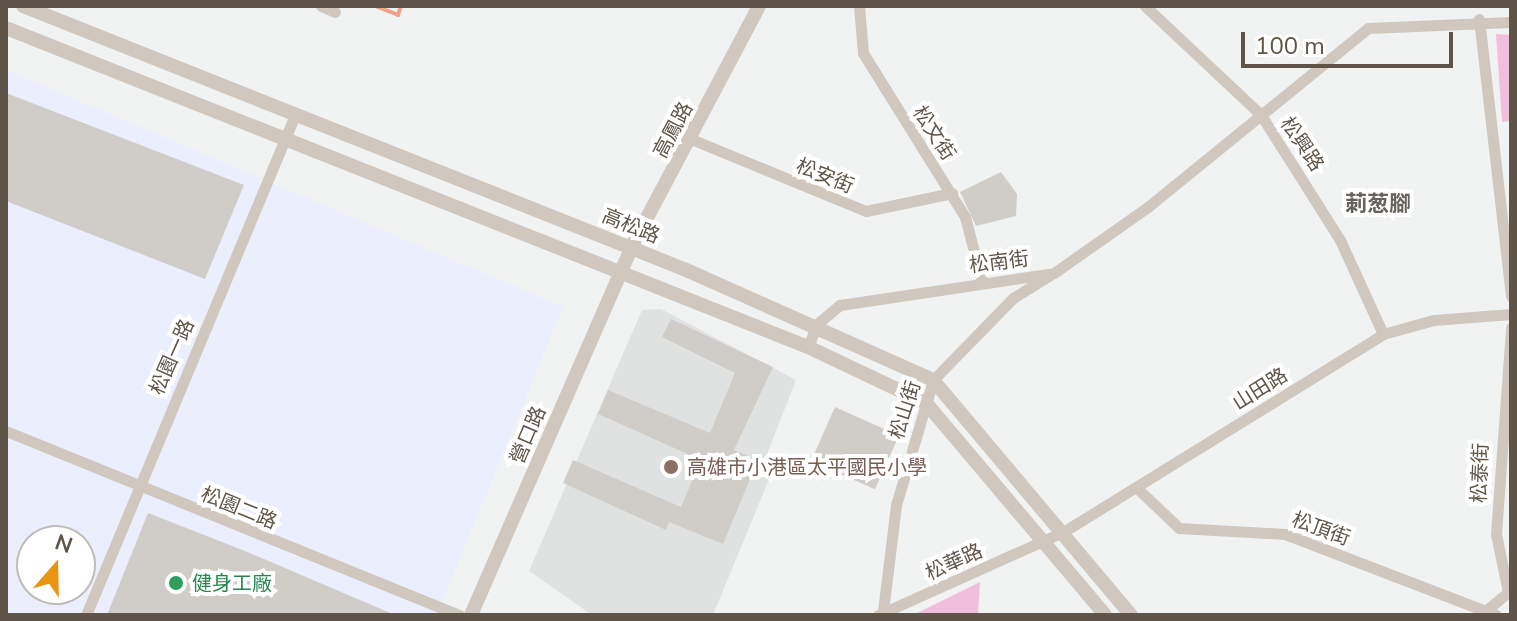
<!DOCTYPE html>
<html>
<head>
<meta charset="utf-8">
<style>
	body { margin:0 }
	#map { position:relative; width:1517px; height:621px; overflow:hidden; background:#f1f3f3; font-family:"Nunito Sans","Noto Sans TC",sans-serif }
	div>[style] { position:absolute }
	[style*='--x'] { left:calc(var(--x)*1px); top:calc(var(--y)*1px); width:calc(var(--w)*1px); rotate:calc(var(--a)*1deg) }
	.commercial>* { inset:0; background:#ebeffd }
	.education>* { inset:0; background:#e0e2e1 }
	.green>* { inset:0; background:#f1bfdc }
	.stream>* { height:4px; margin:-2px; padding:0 2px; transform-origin:2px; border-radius:2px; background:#efa38b }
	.building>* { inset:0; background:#d0cdc8; transform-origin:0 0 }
	.minor>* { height:11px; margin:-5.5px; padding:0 5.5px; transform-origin:5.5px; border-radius:5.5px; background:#d0c7be }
	.tertiary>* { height:14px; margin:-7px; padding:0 7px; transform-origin:7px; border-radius:7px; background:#d0c7be }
	.dots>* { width:22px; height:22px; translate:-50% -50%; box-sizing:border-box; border:4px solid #fff; border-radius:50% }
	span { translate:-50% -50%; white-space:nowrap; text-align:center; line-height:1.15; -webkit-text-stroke:8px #fff; paint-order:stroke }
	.street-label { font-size:20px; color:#5f5448 }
	.education-label { font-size:20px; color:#785e54 }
	.left { translate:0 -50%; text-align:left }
	.leisure-label { font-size:20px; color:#27864d }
	.neighbourhood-label { font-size:22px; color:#66625d; font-weight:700 }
	.frame { position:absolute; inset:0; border:8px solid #5f5448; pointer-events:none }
	.north { position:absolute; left:16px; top:525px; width:80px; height:80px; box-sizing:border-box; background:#fff; border:2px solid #bfbbb6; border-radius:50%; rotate:20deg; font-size:22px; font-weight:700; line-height:32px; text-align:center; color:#5f5448 }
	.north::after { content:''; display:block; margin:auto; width:28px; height:36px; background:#ea9414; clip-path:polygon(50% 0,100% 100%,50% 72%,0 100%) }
	.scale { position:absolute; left:1241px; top:32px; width:212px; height:36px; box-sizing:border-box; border:4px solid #5f5448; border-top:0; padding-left:10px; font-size:24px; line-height:28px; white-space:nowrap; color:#5f5448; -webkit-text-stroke:6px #fff; paint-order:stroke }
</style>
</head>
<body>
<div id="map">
	<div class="commercial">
		<i style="clip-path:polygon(evenodd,6px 70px,563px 307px,437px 615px,6px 615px,6px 70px,32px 541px,80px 541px,80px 589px,32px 589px,32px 541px)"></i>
	</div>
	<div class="education">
		<i style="clip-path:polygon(661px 309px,796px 380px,764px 462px,772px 472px,713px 615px,592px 615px,529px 571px,642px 310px)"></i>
	</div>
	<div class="green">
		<i style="clip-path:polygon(1496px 34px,1511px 35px,1511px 121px,1502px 122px)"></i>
		<i style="clip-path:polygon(980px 582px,978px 615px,913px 615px)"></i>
	</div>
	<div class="stream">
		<i style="--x:375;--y:6;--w:25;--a:21"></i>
		<i style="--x:398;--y:15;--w:9;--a:-72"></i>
	</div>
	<div class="building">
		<i style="clip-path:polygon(6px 93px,244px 185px,205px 279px,6px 201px)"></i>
		<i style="clip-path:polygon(1001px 172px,1017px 194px,1016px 216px,976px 226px,960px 192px)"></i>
		<i style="clip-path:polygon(671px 319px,773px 367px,734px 450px,758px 460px,723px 544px,669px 522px,666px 530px,563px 483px,573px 460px,681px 507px,701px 460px,598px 414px,608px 390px,710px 433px,735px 373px,662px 337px)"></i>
		<i style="left:835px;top:407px;width:70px;height:59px;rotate:24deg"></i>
		<i style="clip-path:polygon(148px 513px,245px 551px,395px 615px,107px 615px)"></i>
	</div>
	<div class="minor">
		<i style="--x:321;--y:6;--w:15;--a:23"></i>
		<i style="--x:859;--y:6;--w:47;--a:85.1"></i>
		<i style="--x:863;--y:53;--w:193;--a:58.1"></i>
		<i style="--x:965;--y:217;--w:67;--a:75.3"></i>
		<i style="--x:1145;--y:6;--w:159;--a:43.2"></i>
		<i style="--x:1261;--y:115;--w:148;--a:57.7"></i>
		<i style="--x:1340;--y:240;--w:103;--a:65.4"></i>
		<i style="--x:1479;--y:19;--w:279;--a:83.4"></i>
		<i style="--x:691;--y:139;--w:189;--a:22.4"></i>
		<i style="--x:866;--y:211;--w:88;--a:-11.8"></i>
		<i style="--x:808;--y:347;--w:25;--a:-69"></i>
		<i style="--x:817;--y:324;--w:30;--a:-40"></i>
		<i style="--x:840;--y:305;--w:216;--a:-8.5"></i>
		<i style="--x:1054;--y:273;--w:116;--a:-35.2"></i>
		<i style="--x:1149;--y:206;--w:282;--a:-39.1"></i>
		<i style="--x:1368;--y:28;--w:143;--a:-2.4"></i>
		<i style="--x:6;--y:431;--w:490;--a:22.1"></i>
		<i style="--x:1138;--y:489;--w:57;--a:43.6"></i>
		<i style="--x:1179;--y:528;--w:106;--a:3.2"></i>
		<i style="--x:1285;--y:534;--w:226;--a:21"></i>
		<i style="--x:883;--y:611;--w:107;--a:-83"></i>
		<i style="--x:896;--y:505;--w:130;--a:-73.5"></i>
		<i style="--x:933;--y:380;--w:115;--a:-45.7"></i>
		<i style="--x:1013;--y:298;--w:44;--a:-31.9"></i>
		<i style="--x:1482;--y:614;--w:34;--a:-40"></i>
		<i style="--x:1508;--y:592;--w:59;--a:-101.7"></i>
		<i style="--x:1496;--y:534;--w:207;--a:-85.8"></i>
		<i style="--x:86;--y:615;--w:542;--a:-67.32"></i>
		<i style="--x:878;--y:615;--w:203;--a:-24.2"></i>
		<i style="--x:1063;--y:532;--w:376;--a:-31.7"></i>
		<i style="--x:1383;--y:334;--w:53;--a:-15.4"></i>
		<i style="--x:1434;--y:320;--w:77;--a:-4.5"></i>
	</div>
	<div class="tertiary">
		<i style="--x:23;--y:6;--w:711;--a:21.7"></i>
		<i style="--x:684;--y:269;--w:273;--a:24"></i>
		<i style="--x:933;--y:380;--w:307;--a:49.9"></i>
		<i style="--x:6;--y:28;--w:863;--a:21.69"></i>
		<i style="--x:808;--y:347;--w:131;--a:25.4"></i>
		<i style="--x:926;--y:403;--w:277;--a:49.8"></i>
		<i style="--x:471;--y:615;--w:400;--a:-66.4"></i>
		<i style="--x:631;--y:248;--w:274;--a:-62.1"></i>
	</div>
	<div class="dots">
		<i style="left:671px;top:467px;background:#8d6e63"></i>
		<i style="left:176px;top:583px;background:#2e9e5b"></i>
	</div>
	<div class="street-label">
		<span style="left:673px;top:130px;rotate:-62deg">高鳳路</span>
		<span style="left:934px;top:133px;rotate:57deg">松文街</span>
		<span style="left:1302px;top:144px;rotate:56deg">松興路</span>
		<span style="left:825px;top:176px;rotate:22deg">松安街</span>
		<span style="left:631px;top:226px;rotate:22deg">高松路</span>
		<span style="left:999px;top:262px;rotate:-7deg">松南街</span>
		<span style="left:172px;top:357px;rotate:-66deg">松園一路</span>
		<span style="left:1260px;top:389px;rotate:-32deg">山田路</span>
		<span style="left:905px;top:410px;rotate:-72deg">松山街</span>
		<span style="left:528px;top:435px;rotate:-67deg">營口路</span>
		<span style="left:1480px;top:473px;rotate:-88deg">松泰街</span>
		<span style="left:239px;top:508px;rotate:22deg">松園二路</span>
		<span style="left:1321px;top:529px;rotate:20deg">松頂街</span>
		<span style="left:954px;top:562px;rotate:-24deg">松華路</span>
	</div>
	<div class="education-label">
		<span class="left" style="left:687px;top:467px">高雄市小港區太平國民小學</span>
	</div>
	<div class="leisure-label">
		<span class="left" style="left:192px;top:583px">健身工廠</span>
	</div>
	<div class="neighbourhood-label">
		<span style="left:1378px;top:205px">莿葱腳</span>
	</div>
	<div class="frame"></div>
	<div class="north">N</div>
	<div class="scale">100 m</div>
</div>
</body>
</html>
